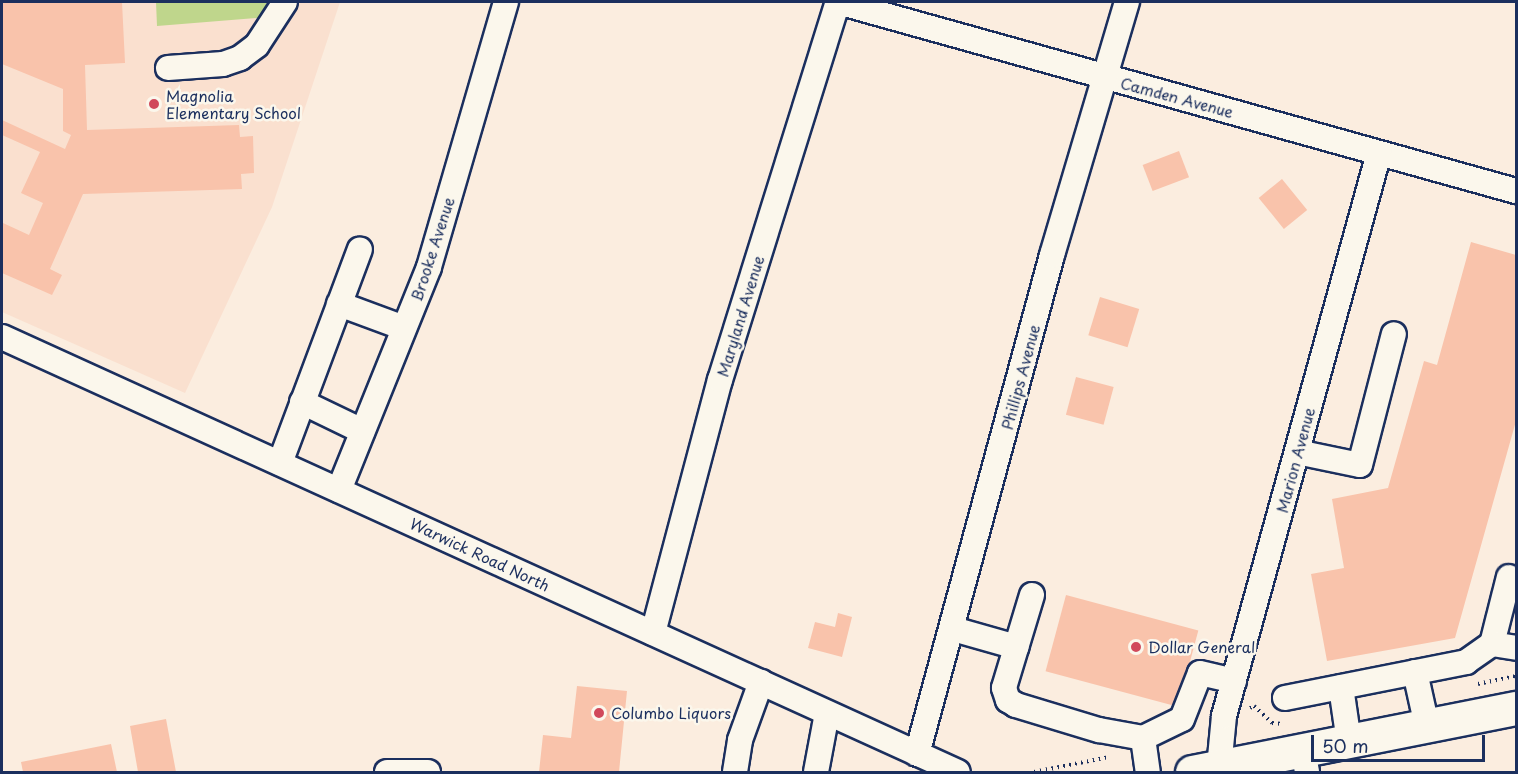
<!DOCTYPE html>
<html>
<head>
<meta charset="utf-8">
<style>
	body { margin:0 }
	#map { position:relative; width:1518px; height:774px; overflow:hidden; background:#fbeddf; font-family:"Playpen Sans",sans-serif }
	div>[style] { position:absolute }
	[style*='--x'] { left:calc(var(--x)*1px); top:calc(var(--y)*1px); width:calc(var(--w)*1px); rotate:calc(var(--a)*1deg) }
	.built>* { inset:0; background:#fae0cf }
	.green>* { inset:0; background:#bfd68c }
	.building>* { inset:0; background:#f9c3ab; transform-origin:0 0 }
	.path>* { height:4px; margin-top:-2px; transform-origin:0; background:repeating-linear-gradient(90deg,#1b2f5e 0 1.5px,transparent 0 6px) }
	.roads { filter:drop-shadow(2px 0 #1b2f5e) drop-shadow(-2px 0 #1b2f5e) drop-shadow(0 2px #1b2f5e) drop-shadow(0 -2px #1b2f5e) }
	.minor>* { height:24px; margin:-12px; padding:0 12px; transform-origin:12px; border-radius:12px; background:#fbf7ec }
	.highway>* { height:33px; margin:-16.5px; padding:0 16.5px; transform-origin:16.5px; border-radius:16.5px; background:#fbf7ec }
	.dots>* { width:16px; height:16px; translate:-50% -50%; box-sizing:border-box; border:3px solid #fbf7ec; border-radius:50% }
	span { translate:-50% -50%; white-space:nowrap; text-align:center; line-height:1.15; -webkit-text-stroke:5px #fbf7ec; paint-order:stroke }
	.poi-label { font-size:15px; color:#1b2f5e }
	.left { translate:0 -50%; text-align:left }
	.street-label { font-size:15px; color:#1b2f5e }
	.frame { position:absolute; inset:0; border:3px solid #1b2f5e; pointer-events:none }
	.scale { position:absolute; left:1311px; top:735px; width:174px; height:27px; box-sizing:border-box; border:3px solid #1b2f5e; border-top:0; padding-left:8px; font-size:18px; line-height:21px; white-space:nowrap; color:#1b2f5e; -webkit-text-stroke:4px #fbf7ec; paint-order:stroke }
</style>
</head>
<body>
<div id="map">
	<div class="built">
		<i style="clip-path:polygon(2px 2px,340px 2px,272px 207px,185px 393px,2px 312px)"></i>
	</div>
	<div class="green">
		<i style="clip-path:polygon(156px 2px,276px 2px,269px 17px,157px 26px)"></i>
	</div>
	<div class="building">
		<i style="clip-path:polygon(2px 2px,122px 2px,125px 63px,85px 65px,87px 130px,239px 125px,240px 137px,253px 136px,254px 173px,241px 174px,242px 189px,83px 194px,50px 269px,62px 275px,52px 295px,2px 273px,3px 223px,29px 235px,43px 203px,21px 193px,40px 152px,2px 135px,2px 120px,65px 149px,71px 135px,63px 131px,63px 89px,2px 64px)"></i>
		<i style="left:1179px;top:151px;width:28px;height:39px;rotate:69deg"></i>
		<i style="left:1282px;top:179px;width:40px;height:30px;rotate:51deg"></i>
		<i style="clip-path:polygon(1471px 242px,1516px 255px,1516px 421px,1455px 638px,1327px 661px,1311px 574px,1344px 568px,1332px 499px,1388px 488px,1424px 361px,1437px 365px)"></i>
		<i style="left:1100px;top:297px;width:41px;height:40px;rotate:17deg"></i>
		<i style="left:1076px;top:377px;width:39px;height:39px;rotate:15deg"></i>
		<i style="left:1066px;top:595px;width:137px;height:79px;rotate:15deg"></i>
		<i style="clip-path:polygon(838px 613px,852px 617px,842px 657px,808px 648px,815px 622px,835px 627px)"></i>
		<i style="clip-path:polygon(577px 686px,627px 691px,619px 772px,539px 772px,543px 735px,571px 738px)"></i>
		<i style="clip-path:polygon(166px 719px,176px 772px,138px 772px,130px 726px)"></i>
		<i style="clip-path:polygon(111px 744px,117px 772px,23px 772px,21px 762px)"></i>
	</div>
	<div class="path">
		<i style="--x:1478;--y:684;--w:39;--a:-12"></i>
		<i style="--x:1250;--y:708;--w:4;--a:-27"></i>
		<i style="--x:1254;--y:706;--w:25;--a:43"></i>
		<i style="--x:1272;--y:723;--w:11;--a:5"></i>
		<i style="--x:1034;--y:772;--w:76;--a:-11.3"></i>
	</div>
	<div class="roads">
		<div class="minor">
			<i style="--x:838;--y:2;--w:704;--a:15.58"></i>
			<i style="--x:168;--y:68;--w:55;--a:-4.2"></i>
			<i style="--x:223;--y:64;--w:18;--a:-19"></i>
			<i style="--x:240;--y:58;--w:21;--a:-37"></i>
			<i style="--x:257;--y:45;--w:51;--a:-56.9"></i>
			<i style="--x:339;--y:304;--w:69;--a:20.3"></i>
			<i style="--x:2;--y:337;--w:1050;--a:24.47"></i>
			<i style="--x:302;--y:402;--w:67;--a:25.8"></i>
			<i style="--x:1297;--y:452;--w:64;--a:11.7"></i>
			<i style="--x:1360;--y:465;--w:135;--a:-75.5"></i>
			<i style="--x:280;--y:463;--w:228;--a:-69.5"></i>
			<i style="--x:339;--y:490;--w:240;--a:-68"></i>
			<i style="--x:429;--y:267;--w:276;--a:-73.8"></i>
			<i style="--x:1032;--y:595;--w:97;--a:106.8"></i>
			<i style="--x:1004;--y:688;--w:13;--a:72"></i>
			<i style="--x:1008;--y:700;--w:9;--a:32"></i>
			<i style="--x:1016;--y:705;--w:87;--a:16.8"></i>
			<i style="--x:1099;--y:730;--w:45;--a:10.3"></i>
			<i style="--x:1143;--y:738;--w:43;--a:-26"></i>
			<i style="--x:1182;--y:719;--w:49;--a:-68.6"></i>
			<i style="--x:1200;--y:673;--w:35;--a:13"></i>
			<i style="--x:953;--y:629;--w:66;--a:15.9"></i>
			<i style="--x:653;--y:633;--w:262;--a:-75.2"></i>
			<i style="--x:720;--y:380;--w:396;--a:-72.7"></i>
			<i style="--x:1492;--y:644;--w:69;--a:-75.8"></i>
			<i style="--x:1415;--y:672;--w:55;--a:77.5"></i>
			<i style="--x:1341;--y:687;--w:56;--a:81.7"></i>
			<i style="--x:1285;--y:698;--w:185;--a:-11.2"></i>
			<i style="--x:1466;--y:662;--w:32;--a:-35"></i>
			<i style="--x:1492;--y:644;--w:24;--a:9"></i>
			<i style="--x:1143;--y:738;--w:34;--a:82"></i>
			<i style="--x:1303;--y:751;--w:21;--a:79"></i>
			<i style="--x:917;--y:754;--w:517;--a:-74.86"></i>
			<i style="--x:1052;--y:255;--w:264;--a:-73.5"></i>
			<i style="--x:1219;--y:768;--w:52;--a:-84.5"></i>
			<i style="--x:1224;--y:716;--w:584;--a:-74.61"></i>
			<i style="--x:387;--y:772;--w:41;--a:0"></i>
			<i style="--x:735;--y:772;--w:32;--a:-81"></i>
			<i style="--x:740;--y:740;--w:62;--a:-70.1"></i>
			<i style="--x:816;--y:772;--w:60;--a:-79.4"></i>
		</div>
		<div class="highway">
			<i style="--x:1192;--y:772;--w:330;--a:-11.2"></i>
		</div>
	</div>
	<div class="dots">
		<i style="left:154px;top:104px;background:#d1495b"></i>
		<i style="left:1136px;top:647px;background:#d1495b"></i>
		<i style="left:599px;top:713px;background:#d1495b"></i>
	</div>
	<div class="poi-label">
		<span class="left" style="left:166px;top:104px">Magnolia<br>Elementary School</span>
		<span class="left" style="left:1148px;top:647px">Dollar General</span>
		<span class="left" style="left:611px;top:713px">Columbo Liquors</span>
	</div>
	<div class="street-label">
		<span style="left:1177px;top:97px;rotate:15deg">Camden Avenue</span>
		<span style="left:432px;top:249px;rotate:-72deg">Brooke Avenue</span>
		<span style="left:740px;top:316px;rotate:-73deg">Maryland Avenue</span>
		<span style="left:1020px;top:377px;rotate:-75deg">Phillips Avenue</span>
		<span style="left:1295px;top:460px;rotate:-75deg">Marion Avenue</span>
		<span style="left:480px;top:554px;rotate:25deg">Warwick Road North</span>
	</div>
	<div class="frame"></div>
	<div class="scale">50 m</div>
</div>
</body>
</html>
